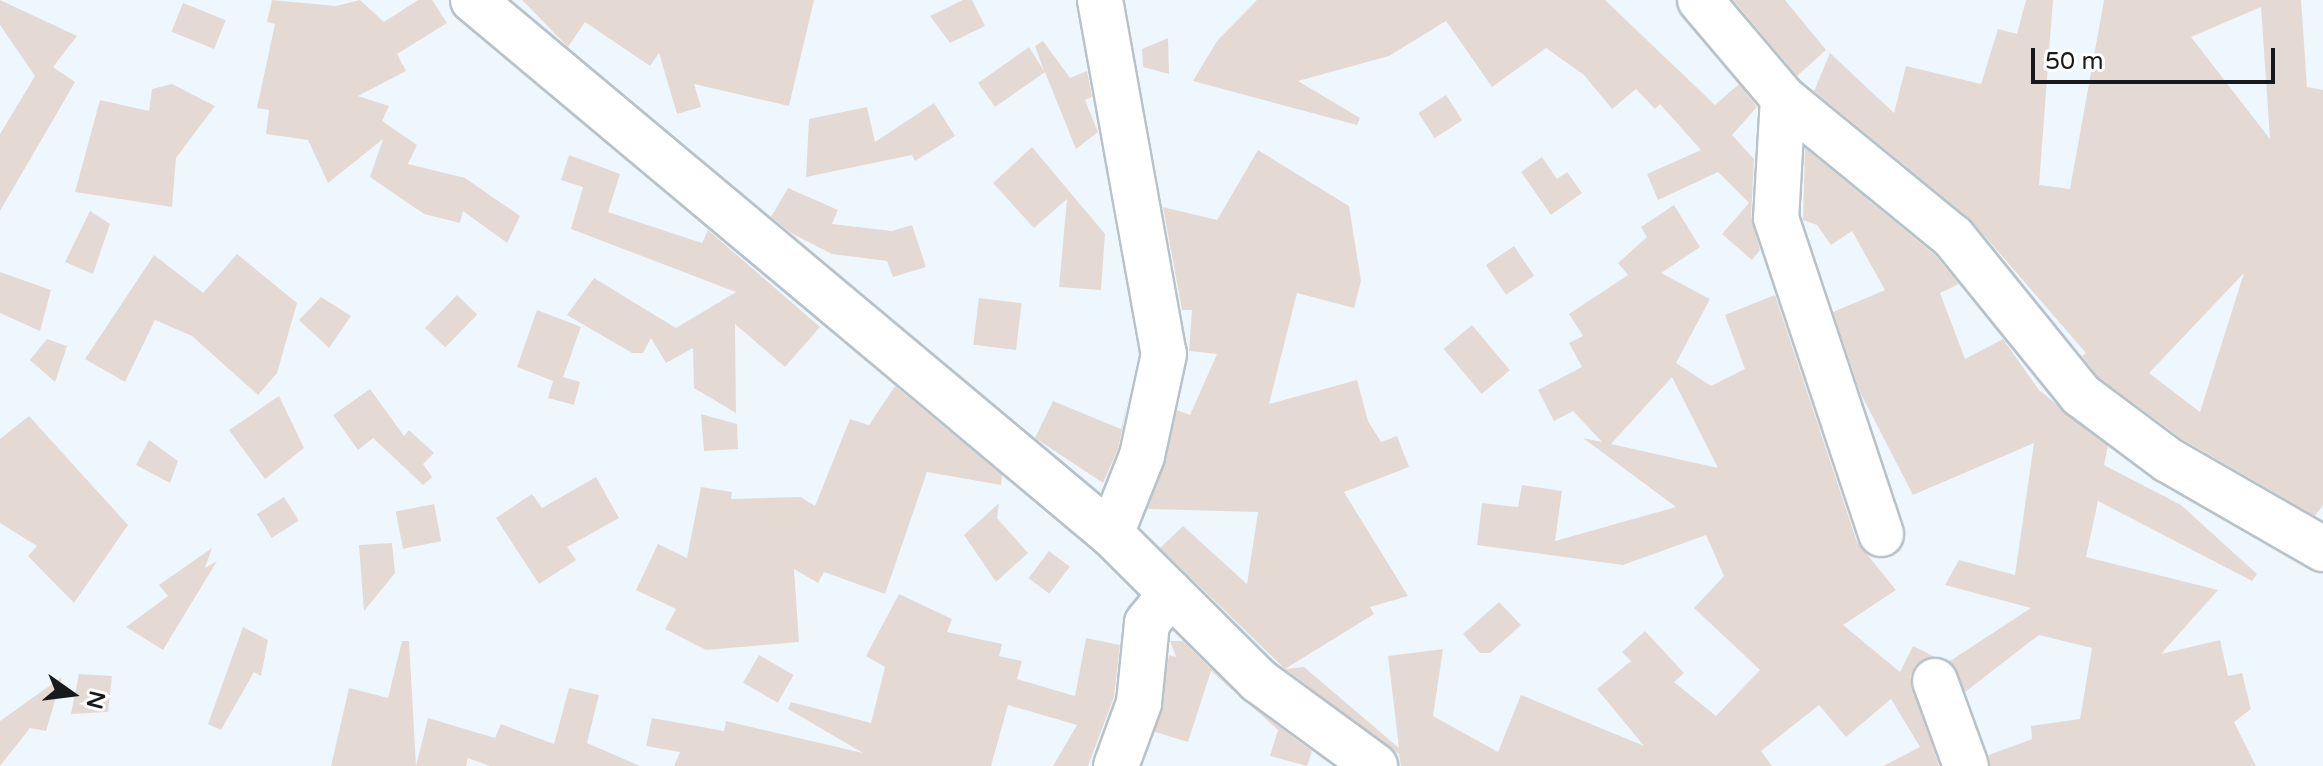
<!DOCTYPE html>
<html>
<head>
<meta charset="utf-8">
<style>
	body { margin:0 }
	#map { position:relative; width:2323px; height:766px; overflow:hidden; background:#eff7fe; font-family:"Varela Round",sans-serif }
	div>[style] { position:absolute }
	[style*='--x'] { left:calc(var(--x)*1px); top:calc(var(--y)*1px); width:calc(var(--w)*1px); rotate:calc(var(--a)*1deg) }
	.building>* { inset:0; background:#e5dad3; transform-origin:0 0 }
	.roads { filter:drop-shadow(2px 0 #b8c2c9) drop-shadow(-2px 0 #b8c2c9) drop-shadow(0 2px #b8c2c9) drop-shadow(0 -2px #b8c2c9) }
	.minor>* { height:44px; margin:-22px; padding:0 22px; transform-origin:22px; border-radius:22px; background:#fff }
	span { translate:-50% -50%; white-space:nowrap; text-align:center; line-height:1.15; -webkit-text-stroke:8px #fff; paint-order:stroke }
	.north { position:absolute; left:32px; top:654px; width:80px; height:80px; -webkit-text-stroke:6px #fff; paint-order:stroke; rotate:104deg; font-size:22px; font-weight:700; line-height:32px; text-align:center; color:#161a1c }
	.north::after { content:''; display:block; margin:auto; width:28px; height:36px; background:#161a1c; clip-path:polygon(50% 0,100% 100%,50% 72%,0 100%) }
	.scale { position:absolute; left:2031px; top:48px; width:244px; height:36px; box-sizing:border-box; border:4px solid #161a1c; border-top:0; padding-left:10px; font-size:24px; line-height:28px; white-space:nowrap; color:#161a1c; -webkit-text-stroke:6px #fff; paint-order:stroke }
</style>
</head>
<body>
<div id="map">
	<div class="building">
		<i style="clip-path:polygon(0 0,77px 36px,53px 67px,75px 82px,0 211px,0 134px,35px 76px,0 25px)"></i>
		<i style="clip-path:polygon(272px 0,336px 6px,360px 0,384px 22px,418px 0,432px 0,447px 23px,397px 54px,406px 71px,358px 96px,389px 106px,382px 121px,417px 145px,408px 164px,465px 178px,520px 216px,507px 243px,463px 211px,460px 223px,424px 214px,370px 177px,383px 139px,328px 183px,308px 140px,266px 134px,269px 110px,257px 108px,275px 24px,267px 22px)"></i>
		<i style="clip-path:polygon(522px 0,814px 0,789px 106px,694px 84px,701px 107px,677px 114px,659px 53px,650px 66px,585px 22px,568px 47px)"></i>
		<i style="clip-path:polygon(963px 0,972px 0,985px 26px,950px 43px,930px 16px)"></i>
		<i style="clip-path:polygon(1257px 0,1605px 0,1715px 105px,1739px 84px,1757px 107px,1732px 135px,1754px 159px,1751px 217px,1760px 250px,1752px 260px,1722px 234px,1749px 203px,1718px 172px,1658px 200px,1647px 174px,1701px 150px,1660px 104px,1655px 109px,1636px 89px,1612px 109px,1584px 75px,1546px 48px,1492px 87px,1446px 21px,1389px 56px,1298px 81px,1360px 118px,1357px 125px,1193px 81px,1217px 41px)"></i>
		<i style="clip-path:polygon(1733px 0,1785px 0,1826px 50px,1797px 76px)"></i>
		<i style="clip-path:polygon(evenodd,2026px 0,2053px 0,2039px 185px,2070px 189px,2104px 0,2301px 0,2307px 87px,2323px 90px,2323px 505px,2315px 516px,2182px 439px,2098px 377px,2082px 356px,2086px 353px,1969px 218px,1814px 91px,1830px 53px,1894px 113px,1906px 66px,1981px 84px,1998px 29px,2017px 34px,2026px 0,2261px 7px,2270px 139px,2191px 37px,2261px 7px,2026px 0,2244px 273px,2200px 412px,2149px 373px,2244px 273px)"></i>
		<i style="left:183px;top:3px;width:46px;height:31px;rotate:22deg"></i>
		<i style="clip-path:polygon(1168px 38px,1169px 74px,1143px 67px,1142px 49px)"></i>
		<i style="clip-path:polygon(1043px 41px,1070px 78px,1087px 71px,1092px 97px,1085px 100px,1098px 132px,1076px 149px,1045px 72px,995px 107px,978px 83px,1029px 47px,1044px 71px,1035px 46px)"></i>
		<i style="clip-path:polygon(172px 84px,215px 106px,176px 158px,172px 207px,75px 192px,100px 100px,149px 111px,152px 89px)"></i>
		<i style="left:1446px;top:95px;width:30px;height:33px;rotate:57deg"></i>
		<i style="clip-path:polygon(934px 103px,955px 136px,915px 161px,912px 155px,806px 177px,809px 119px,867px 107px,875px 142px)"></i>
		<i style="clip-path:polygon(1032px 147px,1105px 234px,1101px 290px,1059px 287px,1067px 199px,1034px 228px,993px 183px)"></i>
		<i style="clip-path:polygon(1805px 148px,1935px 255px,1959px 284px,1940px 293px,1965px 359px,2003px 339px,2039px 390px,2108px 446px,2104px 465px,2181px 505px,2257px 574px,2252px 581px,2098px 501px,2086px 557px,2218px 590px,2161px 654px,2220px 640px,2228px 676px,2242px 673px,2251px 709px,2234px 722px,2256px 766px,1990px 766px,1989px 755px,2032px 739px,2031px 726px,2080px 719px,2092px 648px,2039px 635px,1965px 692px,1950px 661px,2031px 608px,1945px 585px,1959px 560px,2015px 575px,2034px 443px,1913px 495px,1860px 392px,1833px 312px,1885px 290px,1852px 231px,1831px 245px,1817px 225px,1803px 220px)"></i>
		<i style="clip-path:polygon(1258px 150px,1349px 206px,1361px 281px,1354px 308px,1297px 293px,1269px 404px,1357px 380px,1368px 421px,1381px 442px,1397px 436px,1409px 467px,1344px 492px,1408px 596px,1370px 607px,1374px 614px,1285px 669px,1160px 548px,1183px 526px,1247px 584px,1258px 512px,1148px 509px,1177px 410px,1190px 415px,1217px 354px,1189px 351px,1192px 310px,1182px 310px,1163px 207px,1217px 220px)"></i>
		<i style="clip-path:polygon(569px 155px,620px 174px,608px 212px,702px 243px,708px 230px,820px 327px,785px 367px,735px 324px,736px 413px,694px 388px,693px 348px,666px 363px,651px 338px,643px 353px,632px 353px,567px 315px,594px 278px,676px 328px,736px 292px,571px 229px,583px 187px,561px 180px)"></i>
		<i style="clip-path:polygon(1542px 157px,1557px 179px,1567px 172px,1582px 193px,1551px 215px,1521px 172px)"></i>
		<i style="clip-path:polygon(788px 188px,838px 210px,832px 224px,892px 231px,912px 225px,926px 267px,893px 277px,887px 261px,832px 254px,791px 233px,771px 217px)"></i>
		<i style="clip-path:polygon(evenodd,1674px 205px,1700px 247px,1661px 273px,1710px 299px,1676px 363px,1711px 386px,1745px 369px,1725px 315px,1775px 295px,1857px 542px,1896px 590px,1843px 625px,1900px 672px,1913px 646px,1935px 657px,1916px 664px,1910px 677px,1939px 766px,1883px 766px,1920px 747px,1891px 699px,1846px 737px,1819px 705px,1761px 751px,1772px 766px,1401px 766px,1399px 754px,1285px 669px,1304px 667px,1399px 748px,1388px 656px,1443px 649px,1433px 716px,1498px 752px,1521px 695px,1644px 746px,1597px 689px,1631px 661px,1622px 652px,1645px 631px,1684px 673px,1674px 682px,1716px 716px,1760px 670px,1694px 608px,1724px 576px,1706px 535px,1623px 565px,1477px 545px,1482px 503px,1518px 507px,1522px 485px,1562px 491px,1555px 541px,1676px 507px,1583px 438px,1602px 442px,1573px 411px,1554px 421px,1538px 390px,1582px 367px,1569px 343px,1583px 336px,1569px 314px,1628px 275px,1618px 263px,1647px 237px,1641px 227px,1674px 205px,1672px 377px,1718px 468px,1611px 444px,1672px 377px)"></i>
		<i style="clip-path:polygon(90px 211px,110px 224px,93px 274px,65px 262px)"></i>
		<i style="left:1514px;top:246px;width:36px;height:34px;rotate:56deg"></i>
		<i style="clip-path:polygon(237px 254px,297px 303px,277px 373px,258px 395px,192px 336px,155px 320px,125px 382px,85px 359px,154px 255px,203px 293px)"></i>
		<i style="clip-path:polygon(0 272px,51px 290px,40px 331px,0 313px)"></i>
		<i style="left:457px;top:295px;width:28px;height:46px;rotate:44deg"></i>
		<i style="clip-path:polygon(321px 297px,351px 316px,329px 348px,299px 320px)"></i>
		<i style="left:979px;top:298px;width:43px;height:47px;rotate:7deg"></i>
		<i style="clip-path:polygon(537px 310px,581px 327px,563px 377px,580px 382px,574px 405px,548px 398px,553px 381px,517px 367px)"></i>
		<i style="left:1472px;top:325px;width:59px;height:37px;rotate:50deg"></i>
		<i style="clip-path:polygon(47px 339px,67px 346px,55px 382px,30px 360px)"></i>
		<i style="clip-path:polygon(895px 386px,1002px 475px,1001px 485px,927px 472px,885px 594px,824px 572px,818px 583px,794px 569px,799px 642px,706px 650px,665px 629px,676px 609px,636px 590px,658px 544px,687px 558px,701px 487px,732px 492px,731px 499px,801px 497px,815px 506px,850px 419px,869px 425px)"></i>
		<i style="clip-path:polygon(370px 389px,404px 436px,409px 430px,434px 453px,423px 464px,432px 477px,423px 485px,373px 438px,358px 450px,333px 415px)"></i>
		<i style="clip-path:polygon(1130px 391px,1118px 449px,1103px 483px,1035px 438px,1053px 401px,1121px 429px)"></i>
		<i style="clip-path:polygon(279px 396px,304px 448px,265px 479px,229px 430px)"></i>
		<i style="clip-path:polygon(701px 414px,737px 424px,738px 449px,704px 451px)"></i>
		<i style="clip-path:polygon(29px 416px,128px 525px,74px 603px,28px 556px,37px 546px,0 523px,0 439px)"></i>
		<i style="clip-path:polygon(149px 440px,178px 461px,170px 483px,136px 465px)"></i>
		<i style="clip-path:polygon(596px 477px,619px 518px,567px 547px,576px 560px,539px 584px,496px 518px,532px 494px,542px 508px)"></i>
		<i style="left:284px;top:497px;width:28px;height:32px;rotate:58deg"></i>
		<i style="clip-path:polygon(999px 503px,997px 518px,1028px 553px,996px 582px,964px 535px)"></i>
		<i style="left:434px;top:504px;width:38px;height:39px;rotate:79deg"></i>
		<i style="clip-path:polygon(392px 543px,395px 573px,364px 611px,359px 545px)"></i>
		<i style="clip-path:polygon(212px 548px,205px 568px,217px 561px,163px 650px,126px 627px,168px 596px,159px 585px)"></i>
		<i style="left:1049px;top:551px;width:26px;height:34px;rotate:37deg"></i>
		<i style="clip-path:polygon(899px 594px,952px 619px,947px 632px,1002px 644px,999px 656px,1022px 661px,1017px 679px,1075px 696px,1086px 638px,1120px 645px,1114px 697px,1088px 766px,1053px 766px,1077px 725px,1008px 705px,991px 766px,674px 766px,680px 752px,646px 746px,652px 718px,724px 731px,726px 721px,863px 753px,788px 709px,791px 702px,871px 723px,885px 667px,866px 656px)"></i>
		<i style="clip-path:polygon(1499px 602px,1521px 625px,1490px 653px,1480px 653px,1463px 634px)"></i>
		<i style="clip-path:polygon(243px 627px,268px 640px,261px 676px,254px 672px,221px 730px,208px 724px)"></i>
		<i style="clip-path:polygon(402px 641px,409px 641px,416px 766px,428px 718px,495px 738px,501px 724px,554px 744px,569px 688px,599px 695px,587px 743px,640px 766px,490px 766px,468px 758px,466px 766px,331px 766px,349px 688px,388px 698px)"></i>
		<i style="clip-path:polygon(1170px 641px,1183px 641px,1233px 691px,1211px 671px,1188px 742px,1155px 732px,1169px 655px,1176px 657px)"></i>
		<i style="left:759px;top:655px;width:40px;height:32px;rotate:30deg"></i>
		<i style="clip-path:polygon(79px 674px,112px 676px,108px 712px,71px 714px)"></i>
		<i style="clip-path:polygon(62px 677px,46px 731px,30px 728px,0 766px,0 721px)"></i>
		<i style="clip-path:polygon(1250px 705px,1312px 751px,1307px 766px,1270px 756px,1278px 730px)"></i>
	</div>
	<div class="roads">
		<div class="minor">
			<i style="--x:473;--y:0;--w:832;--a:39.93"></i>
			<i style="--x:1111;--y:534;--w:209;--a:44.8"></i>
			<i style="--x:1259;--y:681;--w:144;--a:36.2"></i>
			<i style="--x:1100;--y:0;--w:360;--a:79.8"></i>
			<i style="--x:1164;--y:354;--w:104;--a:102.2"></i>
			<i style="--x:1142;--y:456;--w:84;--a:111.7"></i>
			<i style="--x:1700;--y:0;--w:128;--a:49.7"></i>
			<i style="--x:1783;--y:98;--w:220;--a:39.3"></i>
			<i style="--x:1953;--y:237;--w:203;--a:51"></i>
			<i style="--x:2081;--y:395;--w:109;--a:36.8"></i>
			<i style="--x:2168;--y:460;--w:179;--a:29.9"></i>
			<i style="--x:1783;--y:98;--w:120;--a:93.3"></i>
			<i style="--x:1776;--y:218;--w:333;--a:71.6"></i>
			<i style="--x:1935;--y:681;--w:90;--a:70"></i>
			<i style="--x:1116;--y:766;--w:67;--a:-69.9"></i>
			<i style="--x:1139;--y:703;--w:80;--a:-84.3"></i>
			<i style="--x:1147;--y:623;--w:38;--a:-51"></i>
		</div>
	</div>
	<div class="north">N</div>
	<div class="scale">50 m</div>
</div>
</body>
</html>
